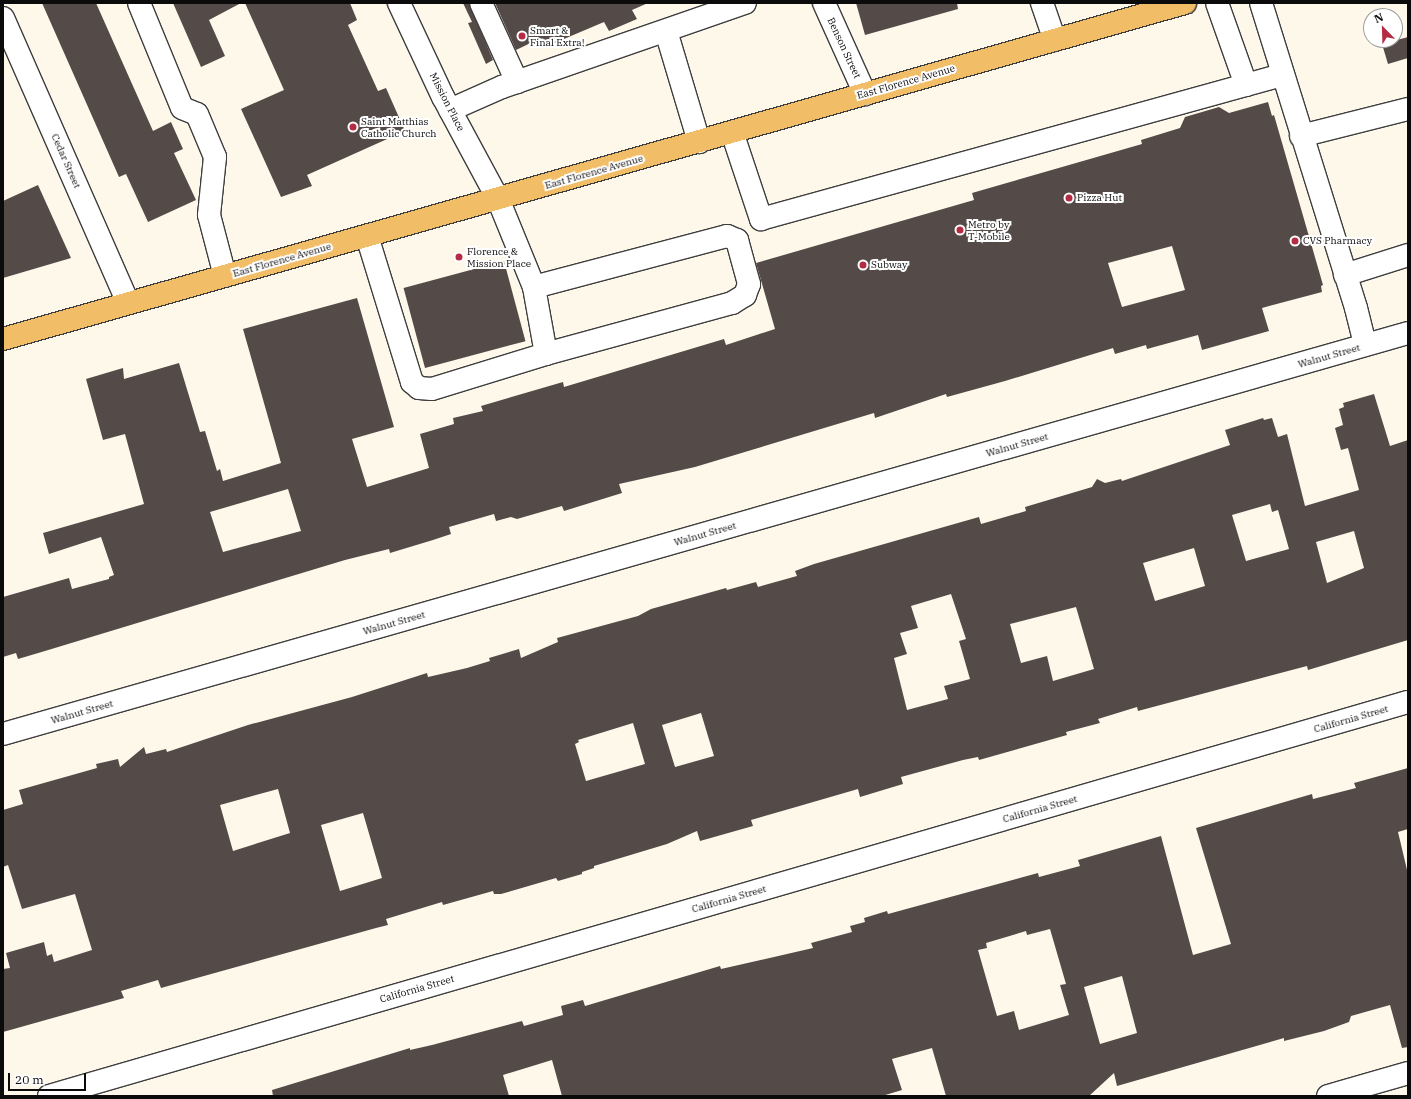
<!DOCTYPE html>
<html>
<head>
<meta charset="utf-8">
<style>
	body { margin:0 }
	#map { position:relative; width:1411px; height:1099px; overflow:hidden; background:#fef8eb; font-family:"IBM Plex Serif",serif }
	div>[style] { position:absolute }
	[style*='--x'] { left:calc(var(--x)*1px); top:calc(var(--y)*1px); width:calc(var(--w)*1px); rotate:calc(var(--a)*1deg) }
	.building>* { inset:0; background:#544b48; transform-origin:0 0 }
	.roads { filter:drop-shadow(1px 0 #3e3e3e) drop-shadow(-1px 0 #3e3e3e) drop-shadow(0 1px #3e3e3e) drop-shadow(0 -1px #3e3e3e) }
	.minor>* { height:22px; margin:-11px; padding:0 11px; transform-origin:11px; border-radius:11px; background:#fff }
	.major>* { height:22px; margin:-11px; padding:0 11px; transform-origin:11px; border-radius:11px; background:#f2bd67 }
	.dots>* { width:11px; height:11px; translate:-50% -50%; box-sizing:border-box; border:2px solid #fff; border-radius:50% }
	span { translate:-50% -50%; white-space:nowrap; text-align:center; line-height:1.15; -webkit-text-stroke:4px #fff; paint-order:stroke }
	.poi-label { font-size:10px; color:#0b0b0b }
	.left { translate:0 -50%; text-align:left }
	.street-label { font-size:10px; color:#0b0b0b }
	.frame { position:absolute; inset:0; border:4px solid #0b0b0b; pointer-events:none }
	.north { position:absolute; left:1363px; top:8px; width:40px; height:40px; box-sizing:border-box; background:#fff; border:1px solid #9d9d9d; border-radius:50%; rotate:337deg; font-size:11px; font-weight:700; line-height:16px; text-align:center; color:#0b0b0b }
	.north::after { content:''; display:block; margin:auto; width:14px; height:18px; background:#b42b44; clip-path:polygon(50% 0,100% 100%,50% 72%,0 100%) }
	.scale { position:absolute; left:8px; top:1073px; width:78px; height:18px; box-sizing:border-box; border:2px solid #0b0b0b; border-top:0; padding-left:5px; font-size:12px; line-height:14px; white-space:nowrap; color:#0b0b0b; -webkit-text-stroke:3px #fff; paint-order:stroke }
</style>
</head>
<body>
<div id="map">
	<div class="building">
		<i style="clip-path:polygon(42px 3px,96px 3px,153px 131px,171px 122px,183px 149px,174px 153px,196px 200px,148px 222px,126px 174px,119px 177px)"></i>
		<i style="clip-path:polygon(173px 3px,241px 3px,209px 20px,225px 56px,201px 67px)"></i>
		<i style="clip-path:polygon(245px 3px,350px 3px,357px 20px,348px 25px,378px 91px,386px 88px,405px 131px,307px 175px,312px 186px,281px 197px,241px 109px,284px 90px)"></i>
		<i style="clip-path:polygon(463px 3px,469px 3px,493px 60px,486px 64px,468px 23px,472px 22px)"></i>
		<i style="clip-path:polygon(495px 3px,648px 3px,632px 10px,637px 19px,609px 31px,604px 22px,545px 47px,541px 38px,516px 50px)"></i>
		<i style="clip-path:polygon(856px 3px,957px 3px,958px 9px,865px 35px)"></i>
		<i style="clip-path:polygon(1408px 37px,1408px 58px,1388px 64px,1382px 44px)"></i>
		<i style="clip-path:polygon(evenodd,1268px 102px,1272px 116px,1274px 115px,1323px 285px,1321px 286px,1322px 292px,1262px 308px,1269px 331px,1202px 350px,1198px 335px,1147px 349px,1146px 345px,1115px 354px,1113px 348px,1005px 381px,947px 397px,946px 394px,875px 418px,874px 413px,695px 467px,619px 484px,622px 493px,564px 511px,562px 506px,517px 519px,511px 517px,496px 521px,494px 514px,449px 527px,451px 534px,433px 540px,390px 553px,389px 549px,345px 560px,45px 651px,18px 659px,16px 653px,3px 657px,3px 597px,69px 578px,72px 589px,109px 579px,109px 577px,114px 575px,101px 537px,49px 554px,43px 533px,144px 504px,125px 434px,103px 440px,86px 379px,123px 368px,124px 379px,179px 363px,200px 432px,205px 431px,217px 471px,220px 469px,223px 481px,281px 463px,243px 329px,357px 298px,394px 427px,352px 439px,367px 487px,429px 468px,420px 434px,454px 424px,453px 418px,483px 411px,481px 406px,563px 382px,564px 387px,724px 339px,726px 345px,775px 329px,756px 263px,974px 200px,972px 193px,1142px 144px,1141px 140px,1180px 128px,1185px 117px,1219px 107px,1229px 113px,1268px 102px,1172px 246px,1185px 290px,1122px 307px,1108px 263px,1172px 246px,1268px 102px,288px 489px,301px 531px,223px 552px,210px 512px,288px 489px)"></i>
		<i style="clip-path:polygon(38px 185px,71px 258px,3px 278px,3px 201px)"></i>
		<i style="left:504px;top:261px;width:83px;height:104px;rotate:75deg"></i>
		<i style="clip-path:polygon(evenodd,1374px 394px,1390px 446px,1408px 440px,1408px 640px,1308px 670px,1307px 666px,1138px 711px,1137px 707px,1098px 719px,1100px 723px,1066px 732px,1067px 735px,979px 760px,978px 757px,963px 760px,901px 777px,903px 784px,860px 797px,858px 789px,796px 807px,751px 820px,753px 826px,700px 841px,697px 831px,667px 844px,594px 866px,594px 868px,582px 872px,582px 874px,558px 881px,556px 878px,501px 894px,494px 894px,493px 891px,443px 905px,442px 902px,386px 919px,388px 925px,376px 928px,161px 988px,158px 980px,121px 991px,124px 998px,3px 1032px,3px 969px,10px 968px,6px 953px,44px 942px,47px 956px,52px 954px,54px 962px,92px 950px,75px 894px,22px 909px,8px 865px,3px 867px,3px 810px,23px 804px,19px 790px,97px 768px,96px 764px,118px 759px,120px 767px,144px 747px,146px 754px,166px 749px,167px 752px,248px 725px,352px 697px,427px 673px,428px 677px,467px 668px,490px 661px,489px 658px,519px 649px,521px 658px,558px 642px,557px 638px,638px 616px,651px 609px,726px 588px,727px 590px,756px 582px,758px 587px,797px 576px,795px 571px,814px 564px,979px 517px,981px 524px,1026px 511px,1025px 507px,1092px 487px,1097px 479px,1105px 483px,1121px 479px,1122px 481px,1230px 445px,1225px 430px,1263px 418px,1264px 420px,1272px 418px,1278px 437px,1287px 434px,1305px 506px,1359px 490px,1348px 448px,1341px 450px,1335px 428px,1343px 425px,1339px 409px,1344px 407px,1343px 403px,1374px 394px,1270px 504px,1272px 512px,1278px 510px,1289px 549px,1246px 561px,1232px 515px,1270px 504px,1374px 394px,1354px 531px,1364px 568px,1327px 583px,1316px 542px,1354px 531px,1374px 394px,1194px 548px,1205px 586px,1155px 601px,1143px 563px,1194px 548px,1374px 394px,951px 594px,966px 639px,959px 641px,970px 679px,944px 686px,948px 699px,907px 710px,894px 658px,907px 654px,900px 633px,918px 628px,911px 606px,951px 594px,1374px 394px,1076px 607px,1094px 669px,1053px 681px,1047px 656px,1021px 663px,1010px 624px,1076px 607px,1374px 394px,701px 713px,714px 756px,675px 767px,662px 725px,701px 713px,1374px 394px,633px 723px,645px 764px,586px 781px,575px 744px,579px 742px,578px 740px,633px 723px,1374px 394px,278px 789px,290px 833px,233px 851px,220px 805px,278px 789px,1374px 394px,363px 813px,382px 878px,340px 891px,321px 825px,363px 813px)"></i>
		<i style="clip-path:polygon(evenodd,1408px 768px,1408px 829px,1398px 832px,1408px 874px,1408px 1047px,1402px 1048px,1390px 1005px,1351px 1016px,1349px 1022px,1324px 1031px,1284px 1041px,1284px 1038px,1117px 1086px,1114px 1073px,1089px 1096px,946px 1096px,932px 1048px,892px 1059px,902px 1090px,882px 1096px,562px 1096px,552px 1060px,503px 1075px,509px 1096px,273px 1096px,272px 1090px,410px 1048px,410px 1050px,432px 1045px,522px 1021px,524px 1026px,563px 1015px,561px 1006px,583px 1000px,585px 1006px,720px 966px,721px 969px,813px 948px,811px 943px,852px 932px,850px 926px,865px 922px,864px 918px,887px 911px,888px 914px,1038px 873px,1039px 877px,1080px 866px,1078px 860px,1161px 836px,1193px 955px,1231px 944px,1196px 828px,1312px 794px,1313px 799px,1356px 788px,1354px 783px,1408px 768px,1050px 929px,1066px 984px,1060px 985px,1069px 1015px,1019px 1030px,1014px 1011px,997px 1016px,978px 950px,987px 948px,986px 943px,1026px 931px,1027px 935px,1050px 929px,1408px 768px,1122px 976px,1137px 1033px,1100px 1044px,1084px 987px,1122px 976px)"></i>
	</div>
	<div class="roads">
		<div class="minor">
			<i style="--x:139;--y:3;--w:113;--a:67.7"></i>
			<i style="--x:182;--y:108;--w:16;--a:22"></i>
			<i style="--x:197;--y:114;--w:47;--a:67.3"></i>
			<i style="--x:215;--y:157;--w:58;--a:95.9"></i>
			<i style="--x:209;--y:215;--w:63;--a:75.3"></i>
			<i style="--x:481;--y:3;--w:87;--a:65.5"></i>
			<i style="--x:824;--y:3;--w:100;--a:65.7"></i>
			<i style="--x:1042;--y:3;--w:39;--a:71"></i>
			<i style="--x:1217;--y:3;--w:87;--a:70.5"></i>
			<i style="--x:1261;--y:3;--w:319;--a:72.7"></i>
			<i style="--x:1356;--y:308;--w:38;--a:76"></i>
			<i style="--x:3;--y:18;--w:311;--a:66.3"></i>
			<i style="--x:666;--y:31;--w:116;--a:73.4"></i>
			<i style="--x:450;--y:110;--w:57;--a:-23.9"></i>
			<i style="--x:502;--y:87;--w:257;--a:-19.1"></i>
			<i style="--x:732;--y:132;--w:92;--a:71.6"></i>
			<i style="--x:761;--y:219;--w:541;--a:-15.45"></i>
			<i style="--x:1301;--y:136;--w:110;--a:-14.2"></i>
			<i style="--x:367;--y:236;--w:153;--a:72.9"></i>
			<i style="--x:412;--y:382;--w:9;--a:41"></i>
			<i style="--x:419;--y:388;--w:13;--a:4"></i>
			<i style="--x:432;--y:389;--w:119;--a:-17.1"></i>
			<i style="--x:546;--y:354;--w:68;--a:-100.2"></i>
			<i style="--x:534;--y:287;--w:95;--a:-112.2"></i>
			<i style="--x:498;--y:199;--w:116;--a:-118.3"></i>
			<i style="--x:443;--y:97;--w:104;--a:-115.1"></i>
			<i style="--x:1345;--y:275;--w:66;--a:-17.6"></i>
			<i style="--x:534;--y:287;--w:200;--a:-14.8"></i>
			<i style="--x:727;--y:236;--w:11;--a:22"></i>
			<i style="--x:737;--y:240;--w:46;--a:74.7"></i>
			<i style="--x:749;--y:284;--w:12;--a:110"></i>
			<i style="--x:745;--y:295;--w:15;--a:148"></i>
			<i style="--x:732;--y:303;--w:193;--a:164.7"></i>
			<i style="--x:3;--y:734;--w:1461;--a:-15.93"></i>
			<i style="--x:49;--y:1096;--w:1415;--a:-16.17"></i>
			<i style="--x:1328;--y:1096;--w:83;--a:-16"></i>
		</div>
		<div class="major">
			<i style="--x:3;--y:339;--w:1229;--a:-15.87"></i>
		</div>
	</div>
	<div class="dots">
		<i style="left:522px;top:36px;background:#b42b44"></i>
		<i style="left:353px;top:127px;background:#b42b44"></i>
		<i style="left:1069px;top:198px;background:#b42b44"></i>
		<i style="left:960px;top:230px;background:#b42b44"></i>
		<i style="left:1295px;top:241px;background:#b42b44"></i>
		<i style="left:459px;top:257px;background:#b42b44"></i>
		<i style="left:863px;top:265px;background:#b42b44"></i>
	</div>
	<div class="poi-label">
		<span class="left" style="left:530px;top:36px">Smart &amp;<br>Final Extra!</span>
		<span class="left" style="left:361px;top:127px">Saint Matthias<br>Catholic Church</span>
		<span class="left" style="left:1077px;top:198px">Pizza Hut</span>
		<span class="left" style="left:968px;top:230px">Metro by<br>T-Mobile</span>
		<span class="left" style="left:1303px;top:241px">CVS Pharmacy</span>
		<span class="left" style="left:467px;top:257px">Florence &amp;<br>Mission Place</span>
		<span class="left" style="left:871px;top:265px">Subway</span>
	</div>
	<div class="street-label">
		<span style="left:844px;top:48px;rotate:65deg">Benson Street</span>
		<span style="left:906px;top:82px;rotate:-16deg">East Florence Avenue</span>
		<span style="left:447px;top:102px;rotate:63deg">Mission Place</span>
		<span style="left:66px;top:161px;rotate:66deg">Cedar Street</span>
		<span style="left:594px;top:172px;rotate:-16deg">East Florence Avenue</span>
		<span style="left:282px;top:260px;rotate:-16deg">East Florence Avenue</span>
		<span style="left:1329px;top:356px;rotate:-16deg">Walnut Street</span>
		<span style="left:1017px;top:445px;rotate:-16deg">Walnut Street</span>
		<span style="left:705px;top:534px;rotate:-16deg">Walnut Street</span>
		<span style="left:394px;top:623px;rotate:-16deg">Walnut Street</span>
		<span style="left:82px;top:712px;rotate:-16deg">Walnut Street</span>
		<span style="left:1351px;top:719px;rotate:-16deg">California Street</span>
		<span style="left:1040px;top:809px;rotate:-16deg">California Street</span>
		<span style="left:729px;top:899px;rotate:-16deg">California Street</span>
		<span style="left:417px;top:989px;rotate:-16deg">California Street</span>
	</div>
	<div class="frame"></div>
	<div class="north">N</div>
	<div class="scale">20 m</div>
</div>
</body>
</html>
